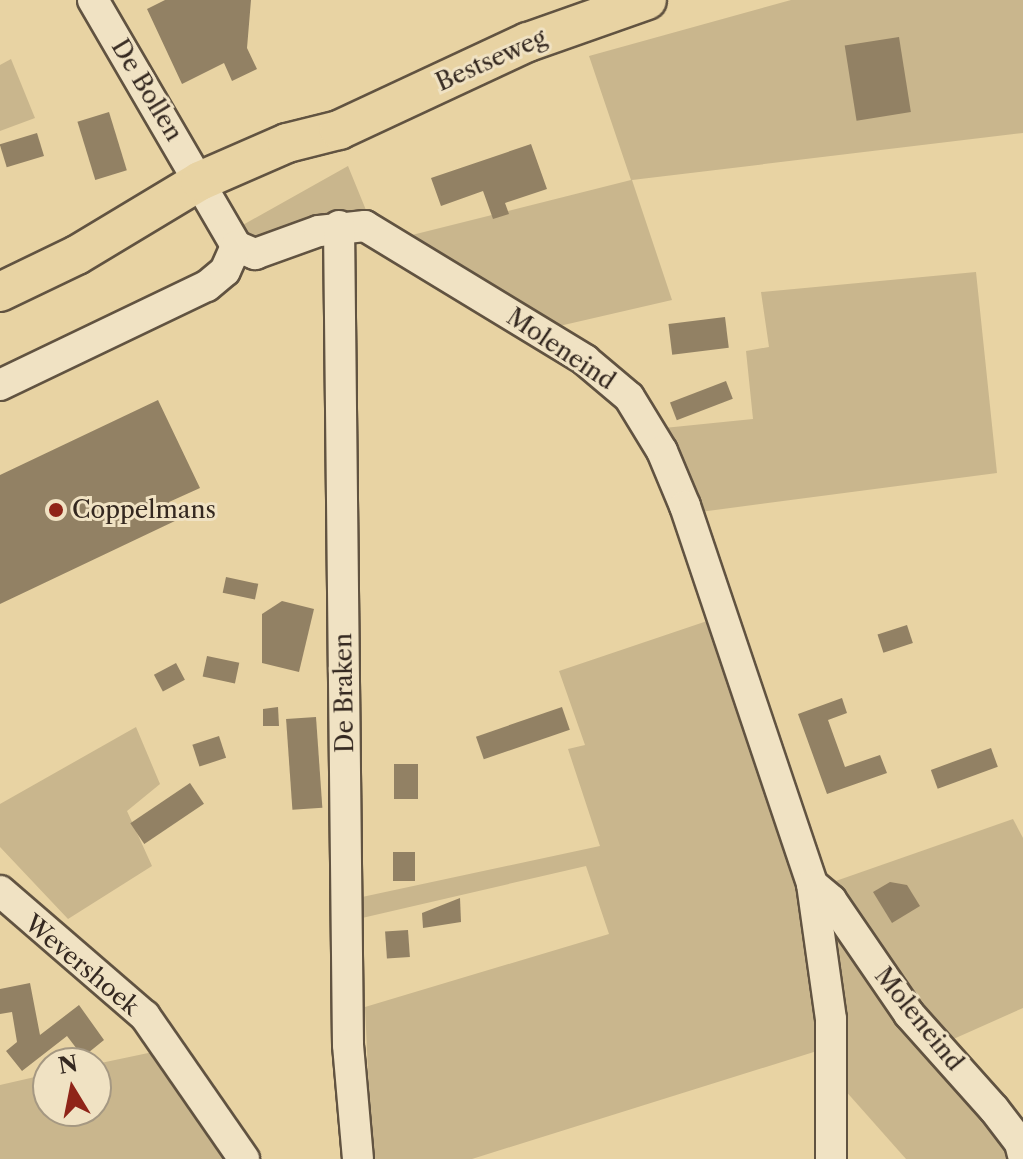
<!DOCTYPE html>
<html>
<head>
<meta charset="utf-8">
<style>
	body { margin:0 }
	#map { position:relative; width:1023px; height:1159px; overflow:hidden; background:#e8d3a3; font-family:"Libre Caslon Text",serif }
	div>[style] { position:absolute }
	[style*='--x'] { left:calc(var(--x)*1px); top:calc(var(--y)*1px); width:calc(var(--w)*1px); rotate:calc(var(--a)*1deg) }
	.green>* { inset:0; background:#c9b68d }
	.building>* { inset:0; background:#928164; transform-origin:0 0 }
	.roads { filter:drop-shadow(2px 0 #615341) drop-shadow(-2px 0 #615341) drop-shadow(0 2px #615341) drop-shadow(0 -2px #615341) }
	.minor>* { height:30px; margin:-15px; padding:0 15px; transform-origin:15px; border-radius:15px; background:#f0e2c3 }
	.major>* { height:38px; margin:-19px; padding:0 19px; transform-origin:19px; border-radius:19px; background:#e8d3a3 }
	.dots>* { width:22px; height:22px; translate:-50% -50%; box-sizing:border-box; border:4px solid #f0e2c3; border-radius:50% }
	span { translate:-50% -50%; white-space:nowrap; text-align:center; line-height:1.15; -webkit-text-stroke:6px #f0e2c3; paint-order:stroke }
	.street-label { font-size:24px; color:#342820 }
	.poi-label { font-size:24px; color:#342820 }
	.left { translate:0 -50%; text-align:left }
	.north { position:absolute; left:32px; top:1047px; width:80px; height:80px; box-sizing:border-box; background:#f0e2c3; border:2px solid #a59882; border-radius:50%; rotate:350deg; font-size:22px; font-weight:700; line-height:32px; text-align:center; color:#342820 }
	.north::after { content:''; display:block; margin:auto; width:28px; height:36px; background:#8f2418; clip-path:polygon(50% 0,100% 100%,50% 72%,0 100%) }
</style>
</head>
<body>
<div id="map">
	<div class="green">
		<i style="clip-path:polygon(791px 0,1023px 0,1023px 133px,632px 180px,672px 300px,555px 327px,408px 236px,631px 180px,589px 56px)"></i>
		<i style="clip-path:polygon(11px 59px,35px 118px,0 131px,0 65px)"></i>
		<i style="clip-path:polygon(348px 166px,368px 215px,339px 211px,250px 241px,241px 226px)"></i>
		<i style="clip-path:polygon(976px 272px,997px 473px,700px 512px,664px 428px,753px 419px,746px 351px,769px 347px,761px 292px)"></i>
		<i style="clip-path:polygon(716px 618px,791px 853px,807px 940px,817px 1051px,472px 1159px,372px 1159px,365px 1007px,609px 934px,586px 866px,362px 918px,362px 897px,600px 846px,568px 749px,585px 745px,559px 671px)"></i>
		<i style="clip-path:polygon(136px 727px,160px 784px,127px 811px,152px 866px,68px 919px,0 847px,0 804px)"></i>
		<i style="clip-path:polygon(1013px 819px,1023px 838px,1023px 1008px,949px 1041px,830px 883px)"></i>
		<i style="clip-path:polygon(830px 917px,1014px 1159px,906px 1159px,843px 1088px)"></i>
		<i style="clip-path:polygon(153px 1052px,224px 1159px,0 1159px,0 1085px,48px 1074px,48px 1111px,96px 1111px,96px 1064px)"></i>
	</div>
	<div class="building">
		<i style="clip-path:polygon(165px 0,251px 0,247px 48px,257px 69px,232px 81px,224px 63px,182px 84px,147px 9px)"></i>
		<i style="left:899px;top:37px;width:76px;height:55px;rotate:81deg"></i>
		<i style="left:109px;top:112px;width:61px;height:33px;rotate:73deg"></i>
		<i style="left:37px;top:133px;width:24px;height:39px;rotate:73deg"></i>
		<i style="clip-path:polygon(531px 144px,547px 189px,505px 203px,509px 214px,493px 219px,483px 191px,441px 206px,431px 178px)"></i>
		<i style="left:725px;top:317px;width:31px;height:57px;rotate:83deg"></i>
		<i style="left:726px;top:381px;width:19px;height:60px;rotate:69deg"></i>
		<i style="clip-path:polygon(158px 400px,200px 488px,169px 502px,177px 520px,0 604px,0 475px)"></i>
		<i style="left:226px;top:577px;width:33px;height:16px;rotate:12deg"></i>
		<i style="clip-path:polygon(282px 601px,314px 609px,299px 672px,262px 663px,262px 614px)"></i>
		<i style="left:907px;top:625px;width:19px;height:31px;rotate:72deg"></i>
		<i style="left:207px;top:656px;width:33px;height:21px;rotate:12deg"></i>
		<i style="left:176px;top:663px;width:19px;height:25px;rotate:62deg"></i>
		<i style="clip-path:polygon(842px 698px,847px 713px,828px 720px,845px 767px,880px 755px,887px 773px,827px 794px,798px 714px)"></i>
		<i style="clip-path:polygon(278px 707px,279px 726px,263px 726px,263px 709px)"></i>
		<i style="left:562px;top:707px;width:24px;height:91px;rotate:71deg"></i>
		<i style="left:316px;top:717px;width:91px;height:30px;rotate:86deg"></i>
		<i style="left:219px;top:736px;width:23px;height:28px;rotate:72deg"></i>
		<i style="left:991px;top:748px;width:20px;height:64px;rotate:70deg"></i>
		<i style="left:394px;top:764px;width:24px;height:35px"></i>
		<i style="left:190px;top:783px;width:25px;height:72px;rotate:56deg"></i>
		<i style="left:393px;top:852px;width:22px;height:29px"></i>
		<i style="clip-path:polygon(890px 882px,907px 885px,920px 906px,892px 923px,873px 892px)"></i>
		<i style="clip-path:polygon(460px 898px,461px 922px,423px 928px,422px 913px)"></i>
		<i style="left:408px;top:930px;width:27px;height:23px;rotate:86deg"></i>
		<i style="clip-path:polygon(30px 983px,40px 1035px,79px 1005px,104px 1040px,83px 1057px,67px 1036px,22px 1071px,6px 1051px,17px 1042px,12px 1012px,0 1014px,0 989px)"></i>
	</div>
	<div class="roads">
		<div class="minor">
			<i style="--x:93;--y:0;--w:285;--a:59.8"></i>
			<i style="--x:236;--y:246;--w:21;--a:23"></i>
			<i style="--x:255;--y:254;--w:68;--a:-19.8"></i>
			<i style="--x:319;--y:231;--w:46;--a:-6.2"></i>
			<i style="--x:365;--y:226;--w:258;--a:31.3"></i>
			<i style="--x:585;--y:360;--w:57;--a:40.1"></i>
			<i style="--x:629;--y:397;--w:63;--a:58.6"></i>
			<i style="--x:662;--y:451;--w:60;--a:67.3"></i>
			<i style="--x:685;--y:506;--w:399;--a:71.4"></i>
			<i style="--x:812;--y:884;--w:136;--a:82"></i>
			<i style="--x:831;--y:1019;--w:140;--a:90"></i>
			<i style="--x:339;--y:226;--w:819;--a:89.37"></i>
			<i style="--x:348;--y:1045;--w:114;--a:85"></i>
			<i style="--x:0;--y:385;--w:229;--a:-25.6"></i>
			<i style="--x:207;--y:286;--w:23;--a:-40"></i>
			<i style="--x:225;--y:271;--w:27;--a:-66"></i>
			<i style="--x:812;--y:884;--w:25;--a:40"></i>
			<i style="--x:831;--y:900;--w:138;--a:55.6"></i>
			<i style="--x:909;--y:1014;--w:127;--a:48.2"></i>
			<i style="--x:994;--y:1109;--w:43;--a:52.6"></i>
			<i style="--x:1020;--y:1143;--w:12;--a:76"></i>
			<i style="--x:0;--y:891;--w:191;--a:40.8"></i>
			<i style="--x:145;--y:1016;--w:174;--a:55.3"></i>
		</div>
		<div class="major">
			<i style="--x:0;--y:292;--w:85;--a:-25.7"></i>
			<i style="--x:77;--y:255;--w:144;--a:-31"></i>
			<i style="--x:200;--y:181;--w:95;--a:-23.6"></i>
			<i style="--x:287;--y:143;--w:54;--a:-14"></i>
			<i style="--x:339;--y:130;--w:208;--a:-25"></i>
			<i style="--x:528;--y:42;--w:126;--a:-19.4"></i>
		</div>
	</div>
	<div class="dots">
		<i style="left:56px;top:510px;background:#8f2418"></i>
	</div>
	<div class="street-label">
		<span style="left:491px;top:60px;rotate:-24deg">Bestseweg</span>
		<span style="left:147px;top:90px;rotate:59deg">De Bollen</span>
		<span style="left:561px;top:349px;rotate:34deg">Moleneind</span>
		<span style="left:344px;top:693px;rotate:-91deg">De Braken</span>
		<span style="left:82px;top:965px;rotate:40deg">Wevershoek</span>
		<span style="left:919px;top:1019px;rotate:51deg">Moleneind</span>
	</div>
	<div class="poi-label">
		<span class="left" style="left:72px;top:510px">Coppelmans</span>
	</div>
	<div class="north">N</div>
</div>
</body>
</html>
